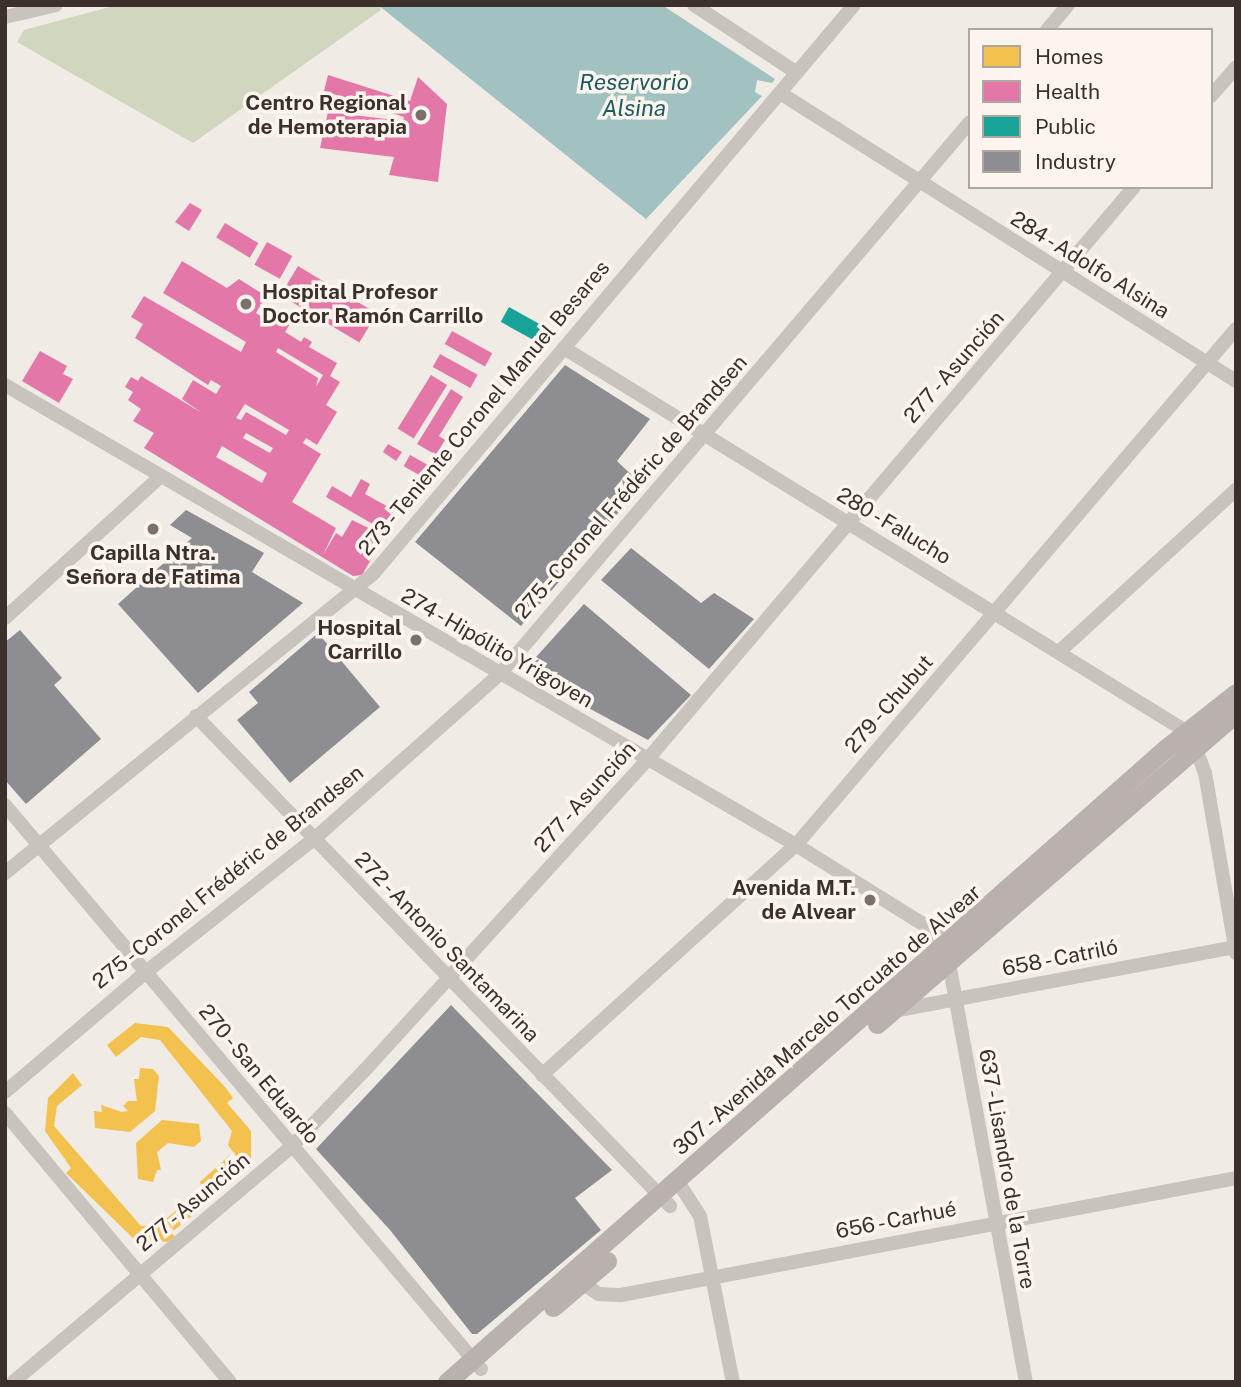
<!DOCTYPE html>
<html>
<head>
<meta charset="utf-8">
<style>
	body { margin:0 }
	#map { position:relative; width:1241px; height:1387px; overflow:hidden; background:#f0ebe5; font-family:"Public Sans",sans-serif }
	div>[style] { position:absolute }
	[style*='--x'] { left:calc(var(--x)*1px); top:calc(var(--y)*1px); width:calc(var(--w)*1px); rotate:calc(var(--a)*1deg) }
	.green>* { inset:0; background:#d1d6bf }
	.water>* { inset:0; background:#a1c2c1 }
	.homes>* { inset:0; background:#f2c14e; transform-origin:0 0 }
	.health>* { inset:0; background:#e377a8; transform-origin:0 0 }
	.public>* { inset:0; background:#17a398; transform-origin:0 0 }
	.industry>* { inset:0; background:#8d8d92 }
	.minor>* { height:14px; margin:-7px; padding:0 7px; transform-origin:7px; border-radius:7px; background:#c9c3be }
	.major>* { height:19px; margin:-9.5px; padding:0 9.5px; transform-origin:9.5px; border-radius:9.5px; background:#b8b1ad }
	.dots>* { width:19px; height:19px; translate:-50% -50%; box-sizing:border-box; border:4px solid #fbf5ee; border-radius:50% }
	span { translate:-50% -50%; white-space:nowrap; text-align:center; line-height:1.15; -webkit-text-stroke:7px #fbf5ee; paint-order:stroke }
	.poi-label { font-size:21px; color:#3b302b; font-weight:700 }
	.right { translate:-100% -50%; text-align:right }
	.left { translate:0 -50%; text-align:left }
	.street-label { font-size:21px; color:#3b302b }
	.water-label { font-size:23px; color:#1f5a5e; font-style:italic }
	.frame { position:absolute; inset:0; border:7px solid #3b302b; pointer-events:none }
	.legend { position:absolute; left:968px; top:28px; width:245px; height:161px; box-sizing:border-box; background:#fbf5ee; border:2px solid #aea6a0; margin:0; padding:9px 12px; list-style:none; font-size:21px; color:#3b302b }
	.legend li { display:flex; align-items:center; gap:14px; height:35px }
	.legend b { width:35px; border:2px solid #aea6a0 }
</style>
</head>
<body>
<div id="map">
	<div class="green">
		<i style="clip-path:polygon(117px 5px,380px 5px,381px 10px,193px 143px,17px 42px,24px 30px)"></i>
	</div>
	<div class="water">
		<i style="clip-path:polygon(378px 5px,662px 5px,775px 79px,772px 83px,757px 80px,755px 92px,762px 96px,646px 219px)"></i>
	</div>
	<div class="homes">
		<i style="clip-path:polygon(135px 1023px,168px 1027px,226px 1088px,233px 1098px,227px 1103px,251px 1131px,251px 1159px,244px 1167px,228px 1145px,232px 1131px,160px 1040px,141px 1037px,116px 1057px,107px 1045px)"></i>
		<i style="clip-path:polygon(140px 1068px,153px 1069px,159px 1076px,155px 1111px,130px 1132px,95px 1128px,94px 1111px,102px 1112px,101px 1105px,122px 1112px,128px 1111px,123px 1106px,128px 1101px,137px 1101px,134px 1079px,139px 1079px)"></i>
		<i style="clip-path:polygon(73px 1073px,82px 1085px,57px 1106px,54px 1126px,141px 1226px,165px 1225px,175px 1237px,167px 1242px,135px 1240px,66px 1173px,71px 1168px,45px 1131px,48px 1098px)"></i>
		<i style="clip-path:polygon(162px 1120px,199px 1124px,201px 1141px,194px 1147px,168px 1143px,157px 1152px,161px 1170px,157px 1170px,153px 1182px,138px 1179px,136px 1143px)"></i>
		<i style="left:230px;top:1155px;width:15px;height:41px;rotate:48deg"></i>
		<i style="left:193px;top:1197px;width:14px;height:36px;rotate:51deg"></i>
	</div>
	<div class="health">
		<i style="clip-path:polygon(328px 75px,410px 101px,418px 77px,447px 104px,438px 182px,389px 175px,394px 157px,320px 148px,328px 112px,403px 121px,404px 117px,324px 91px)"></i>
		<i style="clip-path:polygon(190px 203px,202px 210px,189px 231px,175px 222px)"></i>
		<i style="left:225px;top:223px;width:39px;height:17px;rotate:31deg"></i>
		<i style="left:267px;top:242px;width:29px;height:26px;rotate:29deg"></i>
		<i style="clip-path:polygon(evenodd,182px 261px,227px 288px,239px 279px,266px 296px,256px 313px,264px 318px,271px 306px,293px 319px,285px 332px,301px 342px,304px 337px,312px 342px,309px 347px,337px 363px,330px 376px,340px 382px,326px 405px,337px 412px,317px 445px,306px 438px,303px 443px,321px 454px,292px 502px,336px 528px,323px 555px,336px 533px,342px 537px,352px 520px,379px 533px,371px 547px,376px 551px,362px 575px,353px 576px,144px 448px,154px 433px,133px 421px,141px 409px,128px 400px,133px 392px,125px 387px,131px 377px,138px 381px,141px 376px,202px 413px,182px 399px,193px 380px,216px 394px,221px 386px,211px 380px,208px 385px,135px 338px,143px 324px,131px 317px,144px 296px,241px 352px,246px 342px,163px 293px,182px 261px,278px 348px,323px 375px,316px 387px,318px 378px,276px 352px,278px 348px,182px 261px,245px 404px,289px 430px,286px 435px,246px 412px,241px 420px,236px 418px,245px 404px,182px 261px,246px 433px,273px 448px,270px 453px,243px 438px,246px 433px,182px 261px,222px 446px,267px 473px,262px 483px,216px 457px,222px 446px)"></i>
		<i style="left:298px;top:266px;width:92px;height:34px;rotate:31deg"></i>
		<i style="left:452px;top:331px;width:46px;height:15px;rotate:29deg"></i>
		<i style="clip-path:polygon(40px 351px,67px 366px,63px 374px,73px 379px,59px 403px,22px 381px)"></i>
		<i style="left:440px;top:354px;width:43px;height:15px;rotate:29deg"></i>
		<i style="left:431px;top:375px;width:19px;height:63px;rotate:32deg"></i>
		<i style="clip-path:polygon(451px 389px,463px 397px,439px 436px,445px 440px,436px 455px,417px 444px)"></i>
		<i style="clip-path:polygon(388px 444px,402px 452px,396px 461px,383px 452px)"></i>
		<i style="left:410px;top:455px;width:21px;height:13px;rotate:29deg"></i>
		<i style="clip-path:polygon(361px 479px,370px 484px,365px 494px,394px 510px,383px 530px,326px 497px,332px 486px,351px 497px)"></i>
	</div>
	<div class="public">
		<i style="left:509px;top:307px;width:38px;height:17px;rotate:29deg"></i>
	</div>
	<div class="industry">
		<i style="clip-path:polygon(565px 365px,650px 419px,617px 461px,642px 485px,521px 626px,415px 542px)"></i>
		<i style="clip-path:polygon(186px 510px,264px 553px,252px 572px,303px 603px,198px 693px,118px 604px,192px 538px,170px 525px)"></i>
		<i style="clip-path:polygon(631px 548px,701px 603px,714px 593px,754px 619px,709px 669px,601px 580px)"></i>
		<i style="clip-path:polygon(584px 604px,691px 695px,648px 740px,529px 676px,527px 667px)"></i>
		<i style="clip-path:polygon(20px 630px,62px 678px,54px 685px,101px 739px,26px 804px,5px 780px,5px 642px)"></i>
		<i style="clip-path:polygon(318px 633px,380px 707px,290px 783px,237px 720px,258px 703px,249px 692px)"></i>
		<i style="clip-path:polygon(451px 1005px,612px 1170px,575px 1198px,601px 1230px,477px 1334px,472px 1334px,390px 1230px,316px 1149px)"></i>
	</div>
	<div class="minor">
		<i style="--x:694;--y:5;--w:123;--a:33.4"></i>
		<i style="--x:5;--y:17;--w:52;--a:-13.2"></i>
		<i style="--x:1047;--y:30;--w:33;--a:-50"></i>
		<i style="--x:780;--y:93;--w:539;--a:32.28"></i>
		<i style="--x:1211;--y:96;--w:38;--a:-49"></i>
		<i style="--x:564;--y:348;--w:722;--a:31.64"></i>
		<i style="--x:1179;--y:727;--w:26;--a:51"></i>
		<i style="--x:1195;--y:747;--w:28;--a:69"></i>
		<i style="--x:1205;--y:773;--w:183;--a:80.2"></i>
		<i style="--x:5;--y:385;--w:915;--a:30.18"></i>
		<i style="--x:796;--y:845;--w:165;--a:31.9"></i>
		<i style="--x:936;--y:932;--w:34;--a:67"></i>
		<i style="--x:949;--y:963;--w:426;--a:79.6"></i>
		<i style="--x:5;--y:618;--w:210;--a:-42.3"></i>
		<i style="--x:1060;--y:651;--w:239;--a:-42.5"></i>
		<i style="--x:196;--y:716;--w:682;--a:45.95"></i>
		<i style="--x:5;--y:805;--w:738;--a:49.84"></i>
		<i style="--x:5;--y:873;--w:474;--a:-39.1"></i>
		<i style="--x:373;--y:574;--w:745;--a:-49.79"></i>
		<i style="--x:893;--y:1011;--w:349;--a:-10.6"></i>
		<i style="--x:542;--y:1075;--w:343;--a:-42.2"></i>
		<i style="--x:796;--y:845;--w:678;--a:-49.55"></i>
		<i style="--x:5;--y:1092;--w:185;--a:-40.4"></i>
		<i style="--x:146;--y:972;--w:214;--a:-38.4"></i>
		<i style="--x:314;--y:839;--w:247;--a:-41.6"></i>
		<i style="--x:499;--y:675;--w:726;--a:-49.58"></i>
		<i style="--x:5;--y:1113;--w:351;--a:50.1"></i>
		<i style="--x:678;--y:1182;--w:40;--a:57.1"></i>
		<i style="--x:700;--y:1216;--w:169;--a:78.8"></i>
		<i style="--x:574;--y:1278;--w:30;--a:33"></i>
		<i style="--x:599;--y:1294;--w:22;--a:3"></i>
		<i style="--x:621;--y:1295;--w:626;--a:-10.77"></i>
		<i style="--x:13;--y:1382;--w:365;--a:-40.2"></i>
		<i style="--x:292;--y:1146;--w:105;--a:-46.2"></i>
		<i style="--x:365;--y:1070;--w:419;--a:-47.7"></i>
		<i style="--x:647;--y:760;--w:752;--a:-49.64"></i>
	</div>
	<div class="major">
		<i style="--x:877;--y:1024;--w:475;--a:-40.9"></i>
		<i style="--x:553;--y:1307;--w:71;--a:-40.4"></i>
		<i style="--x:447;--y:1382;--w:957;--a:-41.4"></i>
		<i style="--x:1165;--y:749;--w:90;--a:-38.3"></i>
	</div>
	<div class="dots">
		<i style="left:421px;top:115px;background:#7a716c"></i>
		<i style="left:246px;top:304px;background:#7a716c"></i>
		<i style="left:153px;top:529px;background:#7a716c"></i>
		<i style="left:416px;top:640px;background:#7a716c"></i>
		<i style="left:870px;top:900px;background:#7a716c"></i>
	</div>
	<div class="poi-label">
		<span class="right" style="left:407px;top:115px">Centro Regional<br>de Hemoterapia</span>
		<span class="left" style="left:262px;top:304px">Hospital Profesor<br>Doctor Ramón Carrillo</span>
		<span style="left:153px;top:565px">Capilla Ntra.<br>Señora de Fatima</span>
		<span class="right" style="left:402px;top:640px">Hospital<br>Carrillo</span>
		<span class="right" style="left:856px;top:900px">Avenida M.T.<br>de Alvear</span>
	</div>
	<div class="street-label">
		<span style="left:1090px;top:265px;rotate:32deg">284 - Adolfo Alsina</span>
		<span style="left:954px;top:367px;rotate:-49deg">277 - Asunción</span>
		<span style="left:484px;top:408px;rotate:-50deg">273 - Teniente Coronel Manuel Besares</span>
		<span style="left:631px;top:487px;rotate:-49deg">275 - Coronel Frédéric de Brandsen</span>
		<span style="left:894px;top:526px;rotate:31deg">280 - Falucho</span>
		<span style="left:497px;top:648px;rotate:30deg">274 - Hipólito Yrigoyen</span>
		<span style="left:889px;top:704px;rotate:-49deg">279 - Chubut</span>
		<span style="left:585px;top:797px;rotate:-48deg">277 - Asunción</span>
		<span style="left:228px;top:877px;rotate:-39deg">275 - Coronel Frédéric de Brandsen</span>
		<span style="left:447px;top:947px;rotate:46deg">272 - Antonio Santamarina</span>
		<span style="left:1060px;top:958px;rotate:-11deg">658 - Catriló</span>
		<span style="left:827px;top:1020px;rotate:-41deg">307 - Avenida Marcelo Torcuato de Alvear</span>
		<span style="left:259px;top:1074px;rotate:50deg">270 - San Eduardo</span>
		<span style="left:1007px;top:1169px;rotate:80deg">637 - Lisandro de la Torre</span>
		<span style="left:193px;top:1202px;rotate:-40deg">277 - Asunción</span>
		<span style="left:896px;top:1220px;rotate:-11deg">656 - Carhué</span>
	</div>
	<div class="water-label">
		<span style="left:634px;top:95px">Reservorio<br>Alsina</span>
	</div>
	<div class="frame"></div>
	<ul class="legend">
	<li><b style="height:19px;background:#f2c14e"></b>Homes</li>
	<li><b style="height:19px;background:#e377a8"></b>Health</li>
	<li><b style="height:19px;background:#17a398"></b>Public</li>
	<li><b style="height:19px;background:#8d8d92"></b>Industry</li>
	</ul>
</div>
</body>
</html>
